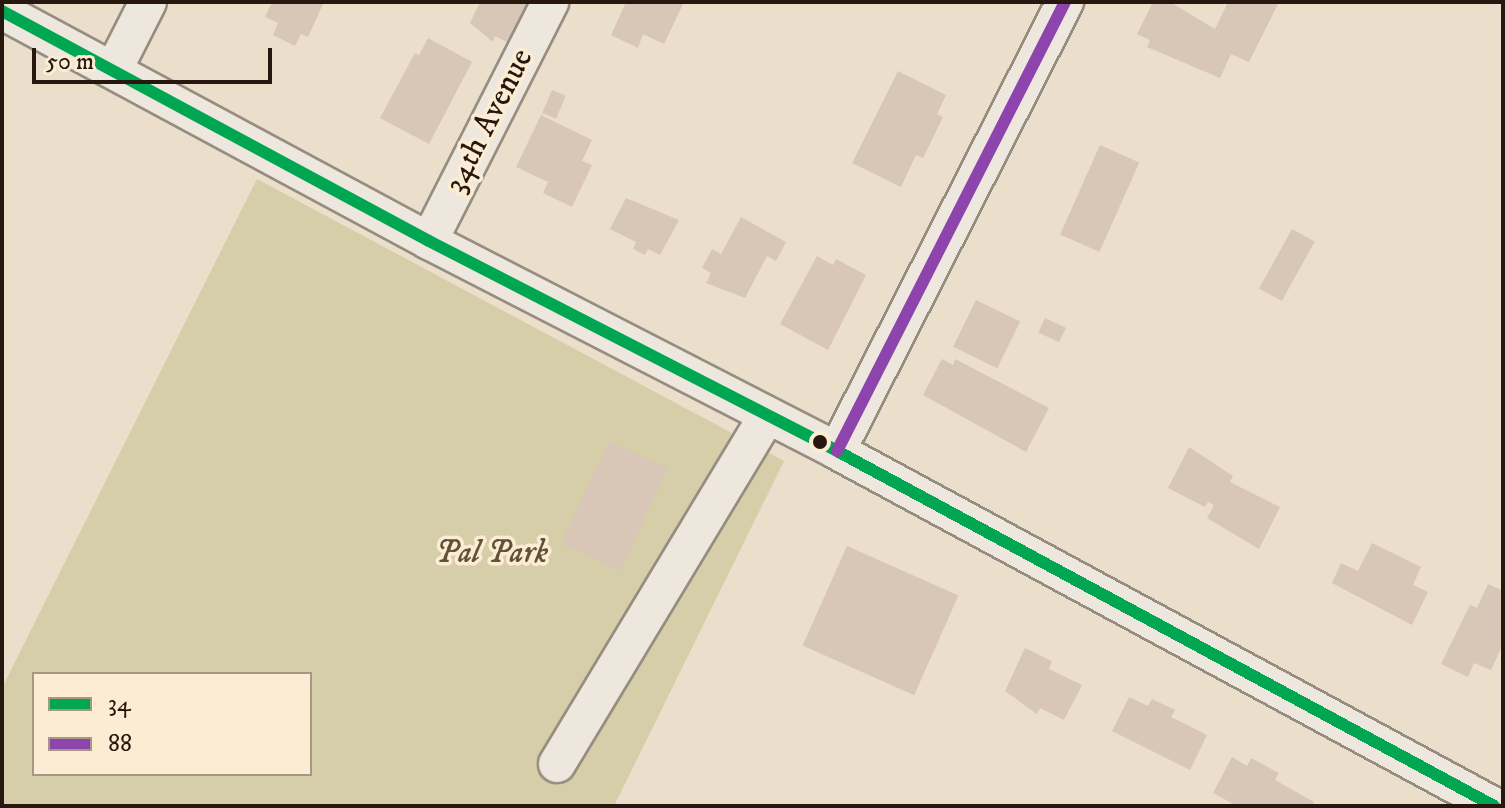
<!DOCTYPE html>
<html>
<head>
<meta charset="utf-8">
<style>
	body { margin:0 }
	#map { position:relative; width:1505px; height:808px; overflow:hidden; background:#ebdeca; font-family:"IM FELL DW Pica",serif }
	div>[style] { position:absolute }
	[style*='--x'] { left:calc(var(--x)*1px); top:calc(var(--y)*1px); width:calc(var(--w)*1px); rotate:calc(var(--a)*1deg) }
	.green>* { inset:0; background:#d6cea8 }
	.building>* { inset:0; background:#d8c7b6; transform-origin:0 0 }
	.roads { filter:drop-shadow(2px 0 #968d81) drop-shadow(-2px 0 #968d81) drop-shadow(0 2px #968d81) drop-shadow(0 -2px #968d81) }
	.minor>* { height:36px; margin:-18px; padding:0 18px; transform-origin:18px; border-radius:18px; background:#eee7dd }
	.bus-1>* { height:12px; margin:-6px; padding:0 6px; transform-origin:6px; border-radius:6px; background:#00a651 }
	.bus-2>* { height:12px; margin:-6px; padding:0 6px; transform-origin:6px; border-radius:6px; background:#8e44ad }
	.dots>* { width:22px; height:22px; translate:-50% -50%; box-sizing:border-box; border:4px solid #fbecd3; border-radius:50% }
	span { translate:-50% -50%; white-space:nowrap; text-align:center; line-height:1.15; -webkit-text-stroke:7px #fbecd3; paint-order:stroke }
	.street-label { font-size:32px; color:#28170e }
	.park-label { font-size:32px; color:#5f523a; font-style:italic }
	.frame { position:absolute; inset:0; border:4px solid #28170e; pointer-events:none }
	.legend { position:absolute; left:32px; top:672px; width:280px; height:104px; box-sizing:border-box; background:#fbecd3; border:2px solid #a79784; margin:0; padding:10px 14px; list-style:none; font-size:24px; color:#28170e }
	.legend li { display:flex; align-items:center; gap:16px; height:40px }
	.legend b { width:40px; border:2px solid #a79784 }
	.scale { position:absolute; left:32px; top:48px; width:240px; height:36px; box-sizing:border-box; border:4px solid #28170e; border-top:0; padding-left:10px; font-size:24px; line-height:28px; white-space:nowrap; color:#28170e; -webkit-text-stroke:6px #fbecd3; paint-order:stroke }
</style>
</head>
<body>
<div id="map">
	<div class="green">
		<i style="clip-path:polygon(evenodd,257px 179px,784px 461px,614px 806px,2px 806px,2px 688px,257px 179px,34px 674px,310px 674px,310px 774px,34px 774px,34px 674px)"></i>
	</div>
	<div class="building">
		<i style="clip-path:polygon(272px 2px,324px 2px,308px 37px,301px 34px,295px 46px,273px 35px,278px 23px,265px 17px)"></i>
		<i style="clip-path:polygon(480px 2px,532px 2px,511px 44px,495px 36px,493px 42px,470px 23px)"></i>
		<i style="clip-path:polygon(626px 2px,684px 2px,664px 44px,643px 34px,638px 48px,611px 35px)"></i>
		<i style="clip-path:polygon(1153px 2px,1170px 2px,1215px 29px,1228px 2px,1279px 2px,1249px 62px,1231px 54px,1220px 78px,1147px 47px,1150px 40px,1137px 34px)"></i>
		<i style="clip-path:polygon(428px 38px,472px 62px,429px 144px,380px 118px,415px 53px,419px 55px)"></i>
		<i style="clip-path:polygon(898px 71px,946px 95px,937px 114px,943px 117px,923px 158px,916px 155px,901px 187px,852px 163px)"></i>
		<i style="left:552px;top:90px;width:15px;height:25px;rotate:23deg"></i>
		<i style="clip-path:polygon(541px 115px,592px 140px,582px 161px,592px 165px,572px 207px,543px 193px,548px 182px,516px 167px)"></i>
		<i style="left:1100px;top:145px;width:43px;height:98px;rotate:24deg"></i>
		<i style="clip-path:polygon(626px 198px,679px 220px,660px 255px,648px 249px,645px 255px,633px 249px,636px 242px,610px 229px)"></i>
		<i style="clip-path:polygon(741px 217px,786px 242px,776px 261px,767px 256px,745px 298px,706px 283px,711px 273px,702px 268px,712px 249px,721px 254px)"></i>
		<i style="left:1292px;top:229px;width:26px;height:68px;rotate:29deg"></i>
		<i style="clip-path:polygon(817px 256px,833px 265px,836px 259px,866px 275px,828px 350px,780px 324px)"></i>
		<i style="left:976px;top:300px;width:49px;height:52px;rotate:26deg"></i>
		<i style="left:1045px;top:318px;width:23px;height:16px;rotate:25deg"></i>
		<i style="clip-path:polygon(942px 359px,953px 365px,955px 359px,1049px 408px,1026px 452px,923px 395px)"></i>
		<i style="left:609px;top:441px;width:65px;height:113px;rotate:25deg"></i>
		<i style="clip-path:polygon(1189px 447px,1233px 476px,1230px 482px,1280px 507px,1259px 549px,1207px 518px,1214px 505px,1208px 502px,1205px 507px,1168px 488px)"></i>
		<i style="clip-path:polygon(1372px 543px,1421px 567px,1413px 585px,1428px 592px,1412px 625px,1332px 583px,1341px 563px,1358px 571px)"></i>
		<i style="left:847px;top:546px;width:122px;height:109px;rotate:24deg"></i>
		<i style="clip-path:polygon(1488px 584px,1503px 591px,1503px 644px,1491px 670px,1474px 663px,1468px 677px,1441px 664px,1470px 605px,1477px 608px)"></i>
		<i style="clip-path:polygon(1025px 648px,1052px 661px,1049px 669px,1082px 685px,1064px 720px,1040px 708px,1037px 714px,1005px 691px)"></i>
		<i style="clip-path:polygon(1129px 697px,1148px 706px,1152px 699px,1175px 710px,1171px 717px,1207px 735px,1190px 770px,1112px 731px)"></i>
		<i style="clip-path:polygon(1232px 757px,1247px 766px,1251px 758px,1279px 773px,1275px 780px,1314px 802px,1311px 806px,1237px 806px,1213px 793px)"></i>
	</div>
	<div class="roads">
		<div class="minor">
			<i style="--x:2;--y:11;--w:485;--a:28.3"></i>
			<i style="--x:429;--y:241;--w:459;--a:27.2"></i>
			<i style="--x:837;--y:451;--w:747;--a:28.38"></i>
			<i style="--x:114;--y:69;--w:75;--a:-63.1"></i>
			<i style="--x:429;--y:241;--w:268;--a:-63.1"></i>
			<i style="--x:837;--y:451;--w:504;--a:-63.08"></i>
			<i style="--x:557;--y:764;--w:406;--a:-58.9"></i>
		</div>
	</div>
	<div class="bus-1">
		<i style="--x:2;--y:11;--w:485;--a:28.3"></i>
		<i style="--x:429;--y:241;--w:459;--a:27.2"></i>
		<i style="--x:837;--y:451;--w:747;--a:28.38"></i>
	</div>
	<div class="bus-2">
		<i style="--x:837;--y:451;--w:504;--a:-63.08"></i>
	</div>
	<div class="dots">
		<i style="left:820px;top:442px;background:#28170e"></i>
	</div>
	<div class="street-label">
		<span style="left:489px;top:121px;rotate:-63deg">34th Avenue</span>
	</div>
	<div class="park-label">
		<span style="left:492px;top:553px">Pal Park</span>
	</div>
	<div class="frame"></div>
	<ul class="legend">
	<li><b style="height:10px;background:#00a651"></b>34</li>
	<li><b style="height:10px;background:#8e44ad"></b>88</li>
	</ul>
	<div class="scale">50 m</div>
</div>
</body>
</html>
